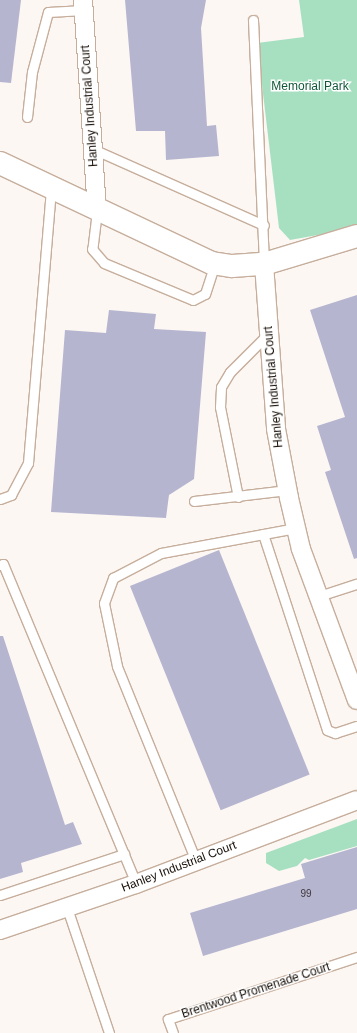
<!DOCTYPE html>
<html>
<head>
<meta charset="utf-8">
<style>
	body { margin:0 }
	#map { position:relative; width:357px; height:1033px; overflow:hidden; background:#fcf7f3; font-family:Helvetica,sans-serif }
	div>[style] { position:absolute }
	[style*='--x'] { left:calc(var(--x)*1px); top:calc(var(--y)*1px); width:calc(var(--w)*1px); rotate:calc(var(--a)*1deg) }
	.green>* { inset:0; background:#a7e0c1 }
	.building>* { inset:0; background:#b6b5d0; transform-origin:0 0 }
	.roads { filter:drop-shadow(1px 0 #c6ae9c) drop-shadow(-1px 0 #c6ae9c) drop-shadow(0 1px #c6ae9c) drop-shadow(0 -1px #c6ae9c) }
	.lane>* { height:9px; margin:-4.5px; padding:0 4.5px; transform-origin:4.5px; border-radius:4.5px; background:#fff }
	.street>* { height:18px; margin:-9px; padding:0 9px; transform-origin:9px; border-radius:9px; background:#fff }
	.secondary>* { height:22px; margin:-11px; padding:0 11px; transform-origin:11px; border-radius:11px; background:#fff }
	span { translate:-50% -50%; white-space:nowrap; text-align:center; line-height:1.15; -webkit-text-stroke:3px #fff; paint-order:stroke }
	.number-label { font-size:10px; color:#3f383a }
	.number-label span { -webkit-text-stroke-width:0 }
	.park-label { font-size:12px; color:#11573a }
	.street-label { font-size:12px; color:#170f08 }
</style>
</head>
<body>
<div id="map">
	<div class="green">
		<i style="clip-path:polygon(299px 0,357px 0,357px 228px,290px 240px,279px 228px,257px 43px,304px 37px)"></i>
		<i style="clip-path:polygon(357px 819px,357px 846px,309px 860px,305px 858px,297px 866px,279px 871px,266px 863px,266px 853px)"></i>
	</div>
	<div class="building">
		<i style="clip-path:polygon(0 0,21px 0,11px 83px,0 82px)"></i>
		<i style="clip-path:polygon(125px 0,206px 0,201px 28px,207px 126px,216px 125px,219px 156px,166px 160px,165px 131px,136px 131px)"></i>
		<i style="clip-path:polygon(357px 295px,357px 558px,354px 559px,325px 472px,331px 470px,317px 426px,345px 417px,310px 310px)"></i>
		<i style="clip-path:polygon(109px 310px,156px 314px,154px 329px,206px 332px,194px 479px,169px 495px,166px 518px,51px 512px,65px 330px,106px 333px)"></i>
		<i style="left:219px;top:550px;width:242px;height:96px;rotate:68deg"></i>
		<i style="clip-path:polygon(0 636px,3px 636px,65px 825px,73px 822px,82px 844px,21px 863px,23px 872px,0 879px)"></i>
		<i style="clip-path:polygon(357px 847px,357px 909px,203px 956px,190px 913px,305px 878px,301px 864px)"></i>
	</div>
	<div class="roads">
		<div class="lane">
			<i style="--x:253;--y:20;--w:244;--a:87.4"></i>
			<i style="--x:27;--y:117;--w:45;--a:-83.7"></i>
			<i style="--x:32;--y:72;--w:62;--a:-75.1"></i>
			<i style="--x:48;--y:12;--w:36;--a:-3"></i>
			<i style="--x:93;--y:149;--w:187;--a:24"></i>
			<i style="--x:97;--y:211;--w:38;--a:97"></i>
			<i style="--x:92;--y:249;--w:18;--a:49"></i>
			<i style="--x:104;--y:263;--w:96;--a:22.6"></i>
			<i style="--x:193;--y:300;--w:13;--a:-27"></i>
			<i style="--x:205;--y:294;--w:32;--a:-72"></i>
			<i style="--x:238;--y:497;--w:92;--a:-101.3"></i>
			<i style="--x:220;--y:407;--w:20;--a:-87"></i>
			<i style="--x:221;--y:387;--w:17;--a:-59"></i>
			<i style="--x:230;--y:372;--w:55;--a:-45"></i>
			<i style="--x:0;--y:499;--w:12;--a:-20"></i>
			<i style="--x:11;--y:495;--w:36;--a:-62"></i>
			<i style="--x:28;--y:463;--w:276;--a:-85.2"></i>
			<i style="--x:194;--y:501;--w:94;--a:-6.7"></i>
			<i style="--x:263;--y:534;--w:206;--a:71.9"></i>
			<i style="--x:327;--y:730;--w:9;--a:21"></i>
			<i style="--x:335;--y:733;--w:23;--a:-18"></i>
			<i style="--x:0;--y:565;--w:3;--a:-18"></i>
			<i style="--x:3;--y:564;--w:347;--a:67.4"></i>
			<i style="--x:319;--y:596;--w:40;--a:-18"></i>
			<i style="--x:196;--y:861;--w:210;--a:-112.1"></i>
			<i style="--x:117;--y:666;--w:64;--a:-101.7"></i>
			<i style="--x:104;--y:603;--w:27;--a:-70"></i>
			<i style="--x:113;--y:578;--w:54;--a:-27.5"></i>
			<i style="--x:161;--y:553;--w:137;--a:-10.5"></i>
			<i style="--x:0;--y:895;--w:131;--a:-18.3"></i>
			<i style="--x:67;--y:908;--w:132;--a:71.4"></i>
			<i style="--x:173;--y:1033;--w:15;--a:-110"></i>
			<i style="--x:168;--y:1019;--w:199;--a:-18.2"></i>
		</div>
		<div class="street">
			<i style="--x:83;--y:0;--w:211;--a:86.2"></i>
			<i style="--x:264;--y:264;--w:165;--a:85.8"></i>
			<i style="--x:276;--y:429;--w:70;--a:79.3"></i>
			<i style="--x:289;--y:498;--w:52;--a:76.8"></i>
			<i style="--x:301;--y:549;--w:161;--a:69.7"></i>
			<i style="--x:0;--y:930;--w:144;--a:-18.7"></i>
			<i style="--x:136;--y:884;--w:236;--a:-20.8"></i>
		</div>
		<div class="secondary">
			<i style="--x:0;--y:163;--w:234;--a:25.3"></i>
			<i style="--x:212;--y:263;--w:20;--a:9"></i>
			<i style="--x:232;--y:266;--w:32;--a:-4"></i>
			<i style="--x:264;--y:264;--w:97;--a:-16.8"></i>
		</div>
	</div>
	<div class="number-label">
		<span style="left:306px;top:894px">99</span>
	</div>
	<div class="park-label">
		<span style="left:310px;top:87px">Memorial Park</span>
	</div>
	<div class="street-label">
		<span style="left:90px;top:106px;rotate:-94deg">Hanley Industrial Court</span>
		<span style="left:274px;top:387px;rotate:-95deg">Hanley Industrial Court</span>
		<span style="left:179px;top:867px;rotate:-21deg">Hanley Industrial Court</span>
		<span style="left:256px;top:991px;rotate:-18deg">Brentwood Promenade Court</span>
	</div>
</div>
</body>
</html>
